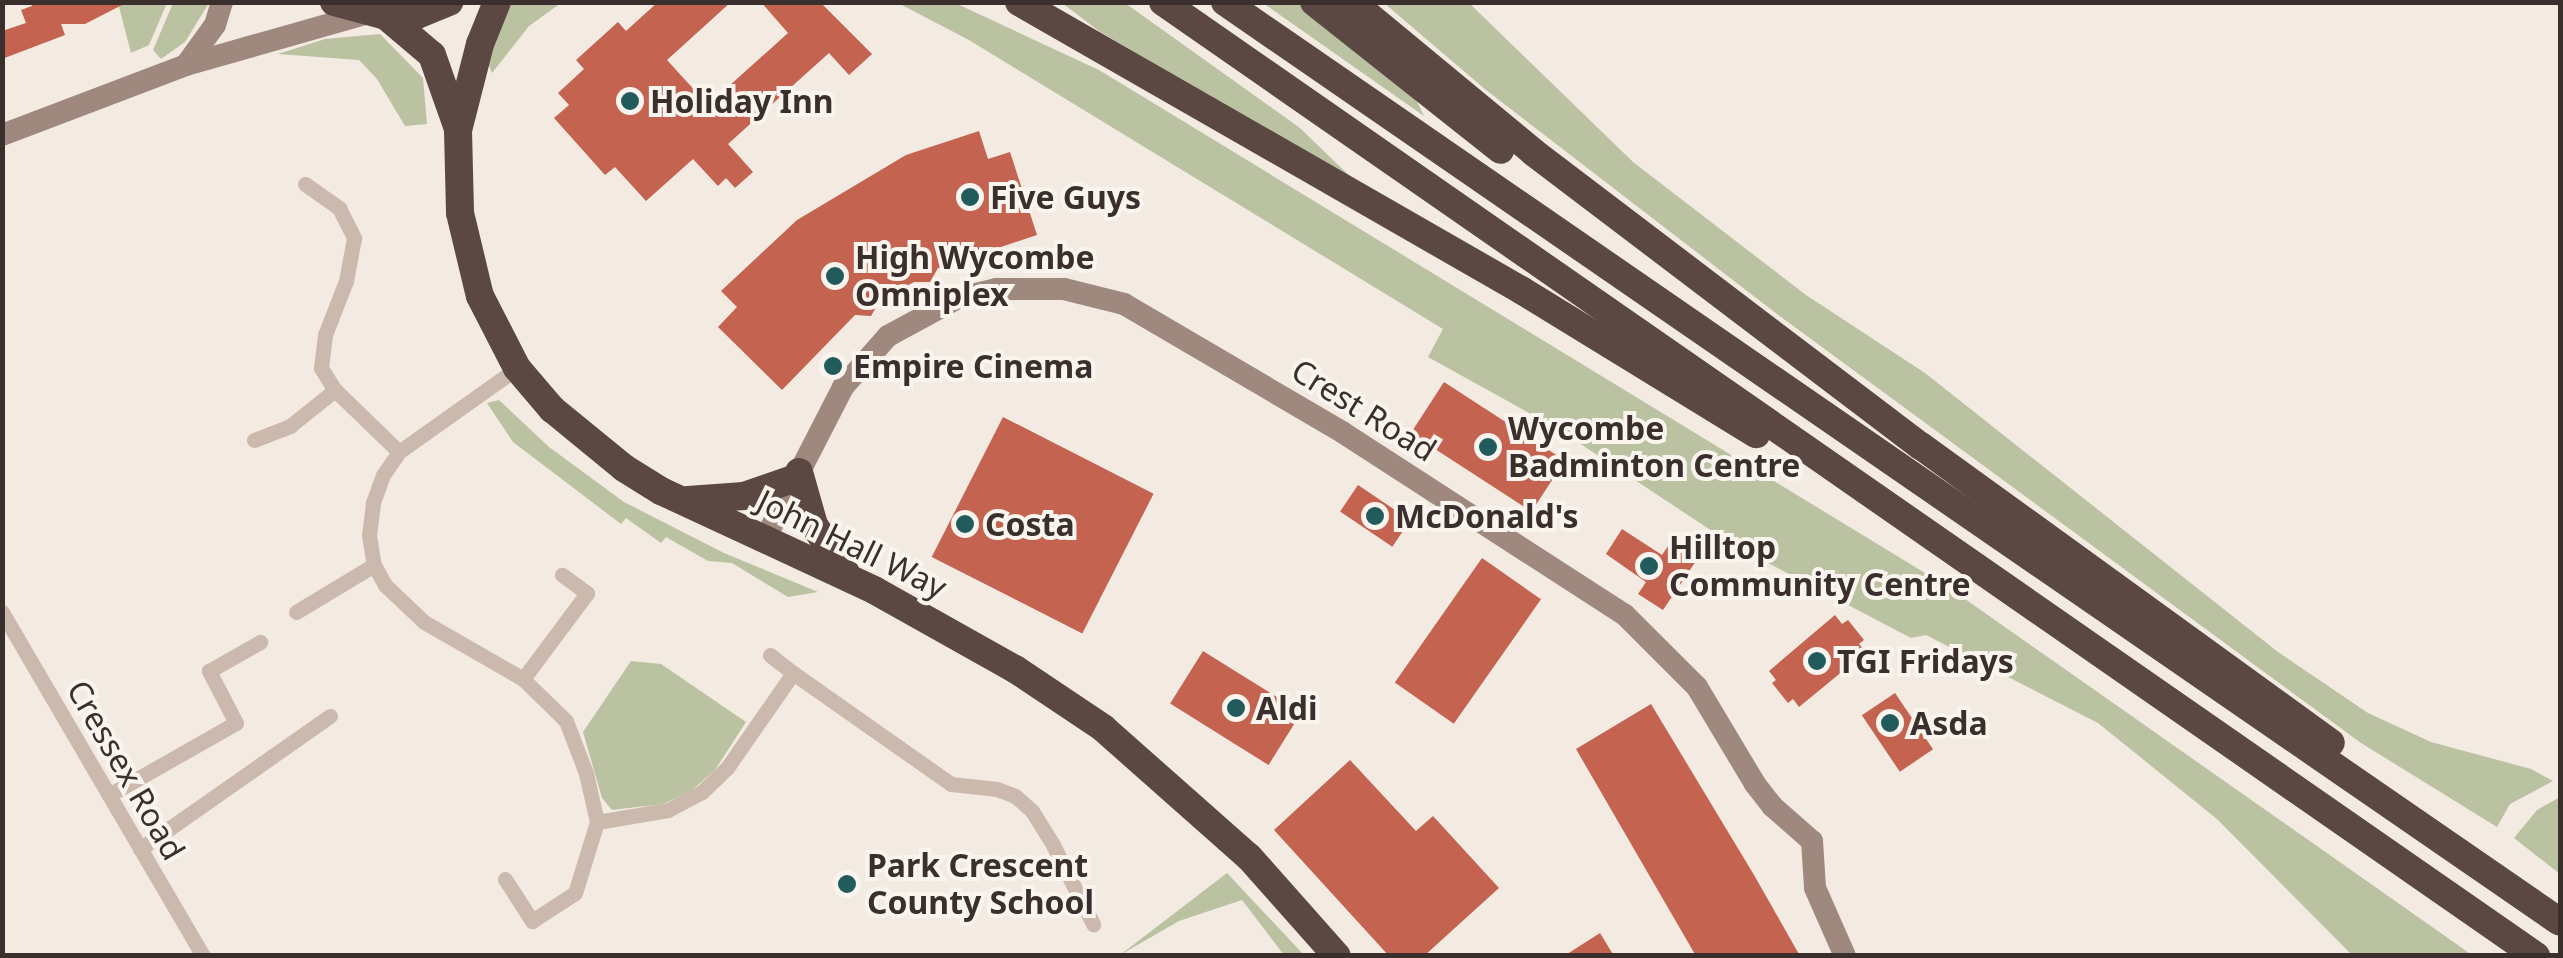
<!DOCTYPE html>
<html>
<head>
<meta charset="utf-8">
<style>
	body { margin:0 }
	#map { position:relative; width:2563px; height:958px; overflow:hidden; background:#f3eae2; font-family:"Noto Sans",sans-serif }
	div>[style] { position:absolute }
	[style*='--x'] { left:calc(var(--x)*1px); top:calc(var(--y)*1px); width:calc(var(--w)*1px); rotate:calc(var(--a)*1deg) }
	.green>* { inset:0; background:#bac2a1 }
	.building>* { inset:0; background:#c36350; transform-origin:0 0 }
	.street>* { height:15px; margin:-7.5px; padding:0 7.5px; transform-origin:7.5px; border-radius:7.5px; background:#ccb9ad }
	.secondary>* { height:22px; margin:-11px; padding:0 11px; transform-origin:11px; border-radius:11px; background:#9f887e }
	.highway>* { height:28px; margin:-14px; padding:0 14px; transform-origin:14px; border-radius:14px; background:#5b4843 }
	.dots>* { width:28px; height:28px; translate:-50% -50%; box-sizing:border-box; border:5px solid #faf4ee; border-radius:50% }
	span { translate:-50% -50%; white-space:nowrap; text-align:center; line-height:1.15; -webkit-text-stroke:8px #faf4ee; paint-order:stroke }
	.poi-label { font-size:32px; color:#3a2f2c; font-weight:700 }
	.left { translate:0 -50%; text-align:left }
	.street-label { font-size:32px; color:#3a2f2c }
	.frame { position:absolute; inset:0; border:5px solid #3a2f2c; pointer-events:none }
</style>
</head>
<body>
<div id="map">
	<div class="green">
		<i style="clip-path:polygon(118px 3px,167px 3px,149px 45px,131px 53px)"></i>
		<i style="clip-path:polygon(173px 3px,209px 3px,185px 42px,161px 59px,153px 50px)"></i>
		<i style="clip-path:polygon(512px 3px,561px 3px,529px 26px,492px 73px,486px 58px)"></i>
		<i style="clip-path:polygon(898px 3px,955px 3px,1099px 70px,1948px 587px,2472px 955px,2352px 955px,2217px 819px,2098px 723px,1926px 635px,1911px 638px,1730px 543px,1558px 429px,1428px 357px,1443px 329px,969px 40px)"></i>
		<i style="clip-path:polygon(1062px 3px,1125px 3px,1300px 128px,1363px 189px,1099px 31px)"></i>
		<i style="clip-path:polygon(1263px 3px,1297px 3px,1412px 91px,1424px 116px)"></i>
		<i style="clip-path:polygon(1384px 3px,1469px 3px,1633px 162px,1806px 295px,1925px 373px,2278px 652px,2368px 713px,2431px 742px,2531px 769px,2553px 781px,2510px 804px,2497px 827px,2361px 743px,1777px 314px,1486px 90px)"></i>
		<i style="clip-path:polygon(380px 34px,423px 78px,427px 124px,405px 126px,377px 79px,359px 60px,278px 54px,325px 39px)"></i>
		<i style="clip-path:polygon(499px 400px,549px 447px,624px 502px,724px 553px,818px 592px,788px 597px,732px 563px,708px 561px,666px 537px,661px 543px,626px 518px,621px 524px,513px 442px,487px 403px)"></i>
		<i style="clip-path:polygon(631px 661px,661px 664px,746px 722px,715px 770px,691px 791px,663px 804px,612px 810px,602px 798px,583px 732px)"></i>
		<i style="clip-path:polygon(2560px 797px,2560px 874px,2514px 838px,2537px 810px)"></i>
		<i style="clip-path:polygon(1227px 873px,1304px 955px,1284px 955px,1242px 900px,1179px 921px,1120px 955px)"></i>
	</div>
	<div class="building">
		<i style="clip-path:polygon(31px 2px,124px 2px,124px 4px,85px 24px,61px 24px,65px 35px,2px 59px,2px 31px,26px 23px,21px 10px,32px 6px)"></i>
		<i style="clip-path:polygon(658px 2px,731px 2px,667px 60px,708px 105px,788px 33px,761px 2px,820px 2px,872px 54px,849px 75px,829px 53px,728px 144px,753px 172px,735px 188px,726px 178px,718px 186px,693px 159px,646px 201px,615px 167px,605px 175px,554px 118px,569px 105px,558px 93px,584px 69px,576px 60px,618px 22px,626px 31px)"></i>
		<i style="clip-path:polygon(979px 131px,988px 159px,1010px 152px,1037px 235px,938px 268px,930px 282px,914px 282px,879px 302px,871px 316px,855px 315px,782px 390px,718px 327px,737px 307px,721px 291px,797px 220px,906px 155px)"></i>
		<i style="left:1444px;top:382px;width:144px;height:61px;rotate:33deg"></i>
		<i style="left:1003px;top:417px;width:169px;height:157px;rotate:27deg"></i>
		<i style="left:1358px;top:485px;width:63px;height:32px;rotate:34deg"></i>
		<i style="clip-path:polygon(1622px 529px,1662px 555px,1670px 543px,1696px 561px,1663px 610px,1638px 594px,1646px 582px,1606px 554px)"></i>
		<i style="left:1482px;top:558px;width:72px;height:152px;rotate:35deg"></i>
		<i style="clip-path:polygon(1835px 615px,1842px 624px,1848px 620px,1864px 640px,1859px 644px,1866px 652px,1799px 707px,1793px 699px,1788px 703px,1772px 683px,1776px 680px,1769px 671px)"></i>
		<i style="left:1203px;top:651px;width:116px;height:62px;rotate:32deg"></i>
		<i style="left:1895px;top:693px;width:68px;height:40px;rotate:56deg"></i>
		<i style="clip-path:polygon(1651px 704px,1754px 875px,1800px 956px,1696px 956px,1576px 749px)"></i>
		<i style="clip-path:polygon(1350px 760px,1416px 831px,1433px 816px,1499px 888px,1424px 956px,1389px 956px,1274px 830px)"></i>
		<i style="clip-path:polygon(1600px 933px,1614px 956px,1564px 956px)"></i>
	</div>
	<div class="street">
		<i style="--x:305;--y:184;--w:42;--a:35.2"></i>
		<i style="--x:339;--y:208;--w:34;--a:63"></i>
		<i style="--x:354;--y:238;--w:44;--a:100.5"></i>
		<i style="--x:346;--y:281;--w:58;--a:111.3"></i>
		<i style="--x:325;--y:335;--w:33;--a:97"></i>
		<i style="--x:321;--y:368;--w:26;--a:58"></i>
		<i style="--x:335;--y:390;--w:89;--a:44.1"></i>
		<i style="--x:517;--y:368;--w:145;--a:144.6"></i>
		<i style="--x:399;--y:452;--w:28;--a:125"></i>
		<i style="--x:383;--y:475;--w:30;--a:110"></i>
		<i style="--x:373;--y:503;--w:32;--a:97"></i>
		<i style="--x:369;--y:535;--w:30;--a:81"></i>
		<i style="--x:374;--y:565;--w:23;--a:61"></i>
		<i style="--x:385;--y:585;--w:54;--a:43.5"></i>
		<i style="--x:424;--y:622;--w:114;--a:29.9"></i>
		<i style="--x:523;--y:679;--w:60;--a:44.3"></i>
		<i style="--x:566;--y:721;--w:56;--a:69"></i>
		<i style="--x:586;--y:773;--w:50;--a:77.3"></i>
		<i style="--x:597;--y:822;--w:72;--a:-9.6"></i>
		<i style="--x:668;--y:810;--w:38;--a:-28"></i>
		<i style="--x:702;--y:792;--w:35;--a:-44"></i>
		<i style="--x:727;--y:768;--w:116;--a:-55.2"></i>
		<i style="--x:793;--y:673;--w:193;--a:35.1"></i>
		<i style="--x:951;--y:784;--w:46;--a:6.2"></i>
		<i style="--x:997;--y:789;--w:19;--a:21"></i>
		<i style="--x:1015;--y:796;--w:23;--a:41"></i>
		<i style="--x:1032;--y:811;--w:40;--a:58"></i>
		<i style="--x:1053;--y:845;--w:89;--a:63.1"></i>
		<i style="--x:254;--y:440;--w:39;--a:-21"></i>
		<i style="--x:290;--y:426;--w:58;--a:-38.7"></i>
		<i style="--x:2;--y:612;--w:398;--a:59.7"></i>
		<i style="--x:296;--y:612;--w:91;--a:-31.1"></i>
		<i style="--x:770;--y:655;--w:29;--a:38"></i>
		<i style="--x:523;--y:679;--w:107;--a:-53.3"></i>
		<i style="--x:587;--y:593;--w:31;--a:-144"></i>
		<i style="--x:109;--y:795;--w:146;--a:-29.6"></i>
		<i style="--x:236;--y:723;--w:59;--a:-117.4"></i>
		<i style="--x:209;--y:671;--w:59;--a:-29.6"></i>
		<i style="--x:140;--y:849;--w:232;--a:-35"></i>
		<i style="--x:505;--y:879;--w:50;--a:57.3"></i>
		<i style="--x:532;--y:921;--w:51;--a:-33.1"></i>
		<i style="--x:575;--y:893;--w:74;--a:-72.8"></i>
	</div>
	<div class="secondary">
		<i style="--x:186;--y:65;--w:49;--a:-54.1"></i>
		<i style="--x:215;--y:25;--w:24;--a:-73"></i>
		<i style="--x:2;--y:135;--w:197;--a:-20.8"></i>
		<i style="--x:186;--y:65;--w:189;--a:-15.9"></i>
		<i style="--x:765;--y:539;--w:171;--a:-62.8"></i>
		<i style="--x:843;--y:387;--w:68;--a:-48.6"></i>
		<i style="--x:888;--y:336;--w:80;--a:-28.5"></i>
		<i style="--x:958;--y:298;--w:39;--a:-13"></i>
		<i style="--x:996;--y:289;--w:68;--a:0"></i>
		<i style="--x:1064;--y:289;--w:62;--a:14"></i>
		<i style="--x:1124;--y:304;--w:253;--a:30.4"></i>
		<i style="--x:1342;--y:432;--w:337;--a:32.9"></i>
		<i style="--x:1625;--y:615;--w:102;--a:45"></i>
		<i style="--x:1697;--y:687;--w:113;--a:59.1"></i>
		<i style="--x:1755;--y:784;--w:28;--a:52"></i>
		<i style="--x:1772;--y:806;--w:53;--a:41.2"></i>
		<i style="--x:1812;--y:841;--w:47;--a:86.3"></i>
		<i style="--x:1815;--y:888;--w:74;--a:66.2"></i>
	</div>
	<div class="highway">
		<i style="--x:334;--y:2;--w:54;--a:15.1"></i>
		<i style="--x:386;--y:16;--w:31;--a:-2"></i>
		<i style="--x:417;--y:15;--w:35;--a:-22"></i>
		<i style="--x:497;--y:2;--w:45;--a:112"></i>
		<i style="--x:480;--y:44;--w:89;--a:104.3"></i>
		<i style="--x:458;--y:130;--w:83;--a:88.6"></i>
		<i style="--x:460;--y:213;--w:85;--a:76.5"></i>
		<i style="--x:480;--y:296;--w:81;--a:62.8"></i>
		<i style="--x:517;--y:368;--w:54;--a:49.5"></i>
		<i style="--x:552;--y:409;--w:93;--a:39.3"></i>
		<i style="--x:624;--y:468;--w:44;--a:31.9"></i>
		<i style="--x:661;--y:491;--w:235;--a:24.9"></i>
		<i style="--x:874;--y:590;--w:162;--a:29.3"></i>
		<i style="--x:1015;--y:669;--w:106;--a:33.8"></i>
		<i style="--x:1103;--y:728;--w:195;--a:41.5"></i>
		<i style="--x:1249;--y:857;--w:132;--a:48.4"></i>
		<i style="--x:1019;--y:2;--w:579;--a:29.84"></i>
		<i style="--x:1521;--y:290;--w:276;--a:31.5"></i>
		<i style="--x:1163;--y:2;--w:1672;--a:34.79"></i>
		<i style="--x:1225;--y:2;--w:1621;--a:34.57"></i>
		<i style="--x:1314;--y:2;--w:238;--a:38.4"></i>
		<i style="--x:1352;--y:2;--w:235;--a:39.6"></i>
		<i style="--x:1533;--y:152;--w:487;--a:37.2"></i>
		<i style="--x:1921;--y:446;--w:506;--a:35.92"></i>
		<i style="--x:386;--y:16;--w:60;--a:40.3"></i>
		<i style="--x:432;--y:55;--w:78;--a:70.6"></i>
		<i style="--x:799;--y:472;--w:55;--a:74.2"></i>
		<i style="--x:814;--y:525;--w:58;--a:56.3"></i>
		<i style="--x:688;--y:500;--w:56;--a:-4.1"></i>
		<i style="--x:744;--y:496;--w:55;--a:-19.1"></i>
	</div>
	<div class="dots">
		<i style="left:630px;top:101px;background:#225b5b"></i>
		<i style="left:970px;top:197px;background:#225b5b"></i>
		<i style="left:835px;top:276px;background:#225b5b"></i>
		<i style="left:833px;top:366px;background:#225b5b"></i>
		<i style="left:1488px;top:447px;background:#225b5b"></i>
		<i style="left:1375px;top:516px;background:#225b5b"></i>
		<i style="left:965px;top:524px;background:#225b5b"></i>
		<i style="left:1649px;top:566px;background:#225b5b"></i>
		<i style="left:1817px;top:661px;background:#225b5b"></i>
		<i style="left:1236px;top:708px;background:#225b5b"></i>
		<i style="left:1890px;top:723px;background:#225b5b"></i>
		<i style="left:847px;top:884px;background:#225b5b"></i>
	</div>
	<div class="poi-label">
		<span class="left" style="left:650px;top:101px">Holiday Inn</span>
		<span class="left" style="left:990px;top:197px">Five Guys</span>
		<span class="left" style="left:855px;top:276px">High Wycombe<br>Omniplex</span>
		<span class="left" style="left:853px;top:366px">Empire Cinema</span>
		<span class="left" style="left:1508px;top:447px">Wycombe<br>Badminton Centre</span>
		<span class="left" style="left:1395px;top:516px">McDonald's</span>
		<span class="left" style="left:985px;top:524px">Costa</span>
		<span class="left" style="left:1669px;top:566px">Hilltop<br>Community Centre</span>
		<span class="left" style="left:1837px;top:661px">TGI Fridays</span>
		<span class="left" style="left:1256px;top:708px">Aldi</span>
		<span class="left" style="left:1910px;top:723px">Asda</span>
		<span class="left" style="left:867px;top:884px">Park Crescent<br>County School</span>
	</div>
	<div class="street-label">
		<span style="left:1364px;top:410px;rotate:32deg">Crest Road</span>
		<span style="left:852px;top:544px;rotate:26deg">John Hall Way</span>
		<span style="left:126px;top:770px;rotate:60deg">Cressex Road</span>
	</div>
	<div class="frame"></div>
</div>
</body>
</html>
